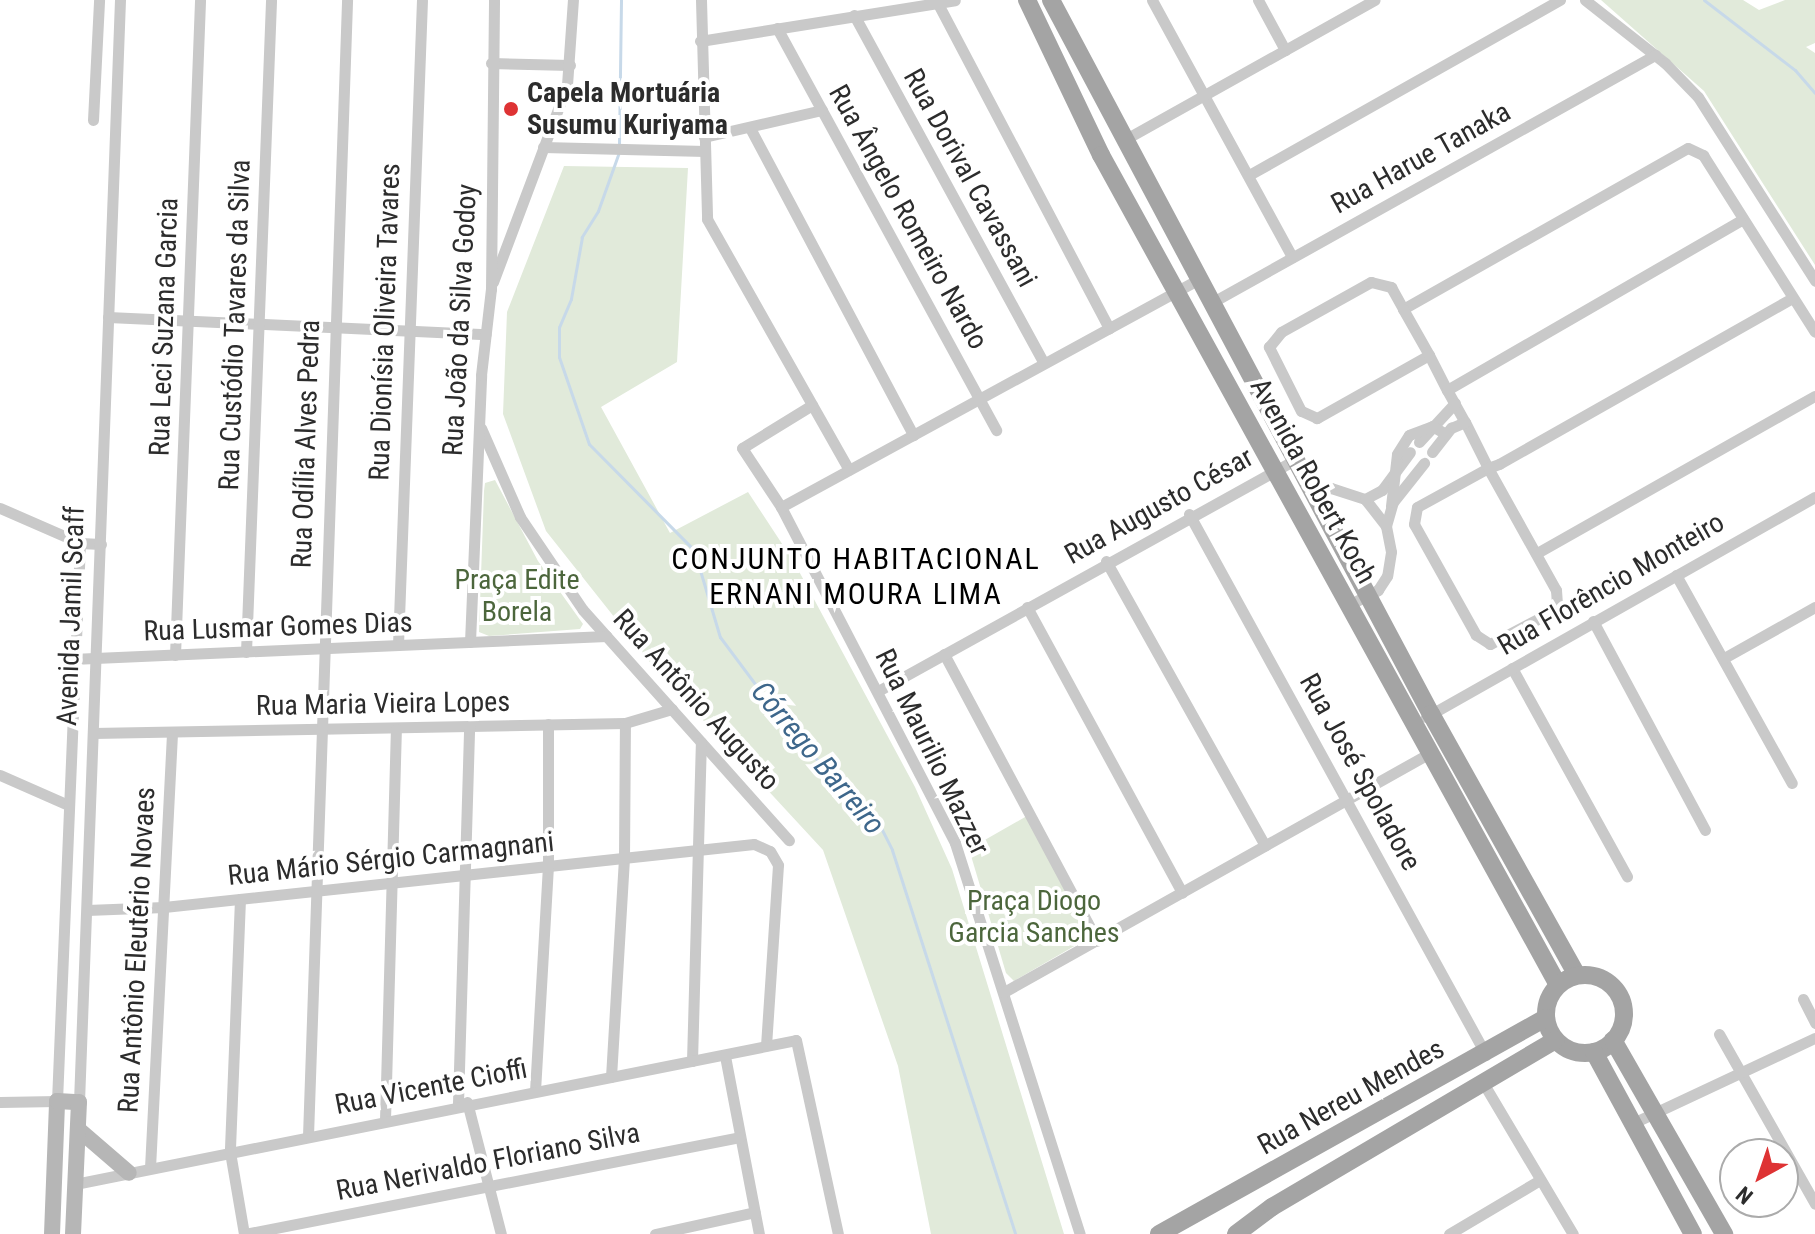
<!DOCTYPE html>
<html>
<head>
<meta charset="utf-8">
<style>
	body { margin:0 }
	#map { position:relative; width:1815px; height:1234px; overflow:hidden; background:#fff; font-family:"Roboto Condensed",sans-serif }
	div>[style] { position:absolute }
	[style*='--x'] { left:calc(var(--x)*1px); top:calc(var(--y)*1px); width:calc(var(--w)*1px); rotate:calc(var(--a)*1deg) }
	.green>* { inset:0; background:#e1eada }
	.stream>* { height:3px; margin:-1.5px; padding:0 1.5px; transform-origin:1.5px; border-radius:1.5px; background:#c7d9e9 }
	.street>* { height:11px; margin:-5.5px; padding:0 5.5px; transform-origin:5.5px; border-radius:5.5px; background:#c9c9c9 }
	.secondary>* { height:16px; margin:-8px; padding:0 8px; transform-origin:8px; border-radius:8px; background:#b6b6b6 }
	.primary>* { height:18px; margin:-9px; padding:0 9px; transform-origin:9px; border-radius:9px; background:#a4a4a4 }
	.primary>.ring { margin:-9px; padding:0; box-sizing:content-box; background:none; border:18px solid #a4a4a4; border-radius:50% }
	.dots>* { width:22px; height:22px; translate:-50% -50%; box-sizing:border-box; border:4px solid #fff; border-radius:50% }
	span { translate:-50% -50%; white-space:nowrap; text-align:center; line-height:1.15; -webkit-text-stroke:8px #fff; paint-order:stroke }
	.poi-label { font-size:28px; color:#2c2c2c; font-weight:700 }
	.left { translate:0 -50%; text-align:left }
	.street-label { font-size:28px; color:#2c2c2c }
	.park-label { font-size:28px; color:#4c663c }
	.neighbourhood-label { font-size:30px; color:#000; letter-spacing:2px }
	.water-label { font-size:30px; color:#3e678b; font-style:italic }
	.north { position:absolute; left:1719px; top:1138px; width:80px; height:80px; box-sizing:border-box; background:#fff; border:2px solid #ababab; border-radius:50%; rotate:220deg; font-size:22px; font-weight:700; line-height:32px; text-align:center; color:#2c2c2c }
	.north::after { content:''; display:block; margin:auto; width:28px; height:36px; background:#de3334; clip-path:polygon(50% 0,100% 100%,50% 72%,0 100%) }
</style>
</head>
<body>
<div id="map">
	<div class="green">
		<i style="clip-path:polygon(1601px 0,1743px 0,1759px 10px,1785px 0,1815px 0,1815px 43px,1806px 47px,1815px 53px,1815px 265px,1704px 91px)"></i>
		<i style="clip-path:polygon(564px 166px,688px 168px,677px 362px,601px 407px,670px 533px,748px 492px,794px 562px,915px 787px,952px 869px,1064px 1234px,931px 1234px,898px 1066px,823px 850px,653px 666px,546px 531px,503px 414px,507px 312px)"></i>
		<i style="clip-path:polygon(495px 480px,538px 561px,583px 624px,580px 629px,489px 636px,479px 632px,484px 491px,485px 483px)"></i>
		<i style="clip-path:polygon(1032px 813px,1090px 937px,1014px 981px,1006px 973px,969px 849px)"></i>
	</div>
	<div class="stream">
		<i style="--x:1704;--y:0;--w:115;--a:37.6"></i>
		<i style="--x:1795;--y:70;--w:30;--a:49"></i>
		<i style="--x:619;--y:144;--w:144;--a:-89.2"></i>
		<i style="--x:619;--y:152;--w:63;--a:109.6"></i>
		<i style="--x:598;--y:211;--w:31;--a:122"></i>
		<i style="--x:582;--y:237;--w:63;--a:100.1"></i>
		<i style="--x:571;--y:299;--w:30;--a:113"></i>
		<i style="--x:559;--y:327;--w:30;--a:90"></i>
		<i style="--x:559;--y:357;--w:92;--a:71"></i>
		<i style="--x:589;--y:444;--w:149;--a:45.3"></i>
		<i style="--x:694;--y:550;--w:91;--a:73.4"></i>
		<i style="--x:720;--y:637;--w:122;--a:53.3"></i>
		<i style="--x:793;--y:735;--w:122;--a:45.7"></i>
		<i style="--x:878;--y:822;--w:31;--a:63"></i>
		<i style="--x:892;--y:850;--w:403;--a:72.2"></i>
	</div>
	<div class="street">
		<i style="--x:701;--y:0;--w:219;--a:88.4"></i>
		<i style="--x:707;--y:219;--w:288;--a:60.5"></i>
		<i style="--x:1152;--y:0;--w:293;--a:61.4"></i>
		<i style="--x:1258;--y:0;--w:57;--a:61.6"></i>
		<i style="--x:1585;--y:0;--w:102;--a:38.2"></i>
		<i style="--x:1665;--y:63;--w:47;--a:45.9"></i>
		<i style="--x:1698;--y:97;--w:218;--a:57.5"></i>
		<i style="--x:937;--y:2;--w:369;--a:62.2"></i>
		<i style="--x:854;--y:15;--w:396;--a:61.4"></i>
		<i style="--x:777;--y:28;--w:458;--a:61.4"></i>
		<i style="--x:700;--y:41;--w:258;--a:-9.1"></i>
		<i style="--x:491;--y:63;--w:79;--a:1.5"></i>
		<i style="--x:93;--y:120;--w:120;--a:-87.1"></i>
		<i style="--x:750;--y:128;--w:348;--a:62"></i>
		<i style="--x:704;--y:137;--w:121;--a:-12.9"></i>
		<i style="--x:1124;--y:140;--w:287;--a:-29.2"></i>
		<i style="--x:543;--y:147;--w:162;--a:1.4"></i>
		<i style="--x:1249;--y:175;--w:357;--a:-29.4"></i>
		<i style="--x:493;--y:282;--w:210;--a:-69.4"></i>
		<i style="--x:567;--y:85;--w:85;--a:-86"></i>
		<i style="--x:1211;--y:303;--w:509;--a:-29.19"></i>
		<i style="--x:1403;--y:309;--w:327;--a:-29.5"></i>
		<i style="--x:1688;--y:148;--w:17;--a:25"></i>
		<i style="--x:1703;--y:155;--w:209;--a:57.7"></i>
		<i style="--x:108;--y:317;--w:378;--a:2.6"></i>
		<i style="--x:1429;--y:355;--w:129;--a:150.6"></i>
		<i style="--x:1317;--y:418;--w:17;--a:-156"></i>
		<i style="--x:1301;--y:411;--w:72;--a:-116.6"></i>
		<i style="--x:1269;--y:347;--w:19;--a:-51"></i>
		<i style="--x:1281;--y:332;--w:103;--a:-29.1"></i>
		<i style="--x:1371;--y:282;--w:21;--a:14"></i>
		<i style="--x:1391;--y:287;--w:25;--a:61"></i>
		<i style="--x:1403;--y:309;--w:53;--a:60.5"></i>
		<i style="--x:1429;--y:355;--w:39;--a:63"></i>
		<i style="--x:1447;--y:390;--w:37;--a:61"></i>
		<i style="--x:1465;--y:422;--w:51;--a:63.4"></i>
		<i style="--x:1488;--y:468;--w:140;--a:60.9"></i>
		<i style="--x:1556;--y:590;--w:13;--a:86"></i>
		<i style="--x:1557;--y:603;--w:11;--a:124"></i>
		<i style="--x:1551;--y:612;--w:69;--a:152.3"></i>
		<i style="--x:1490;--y:644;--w:17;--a:-147"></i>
		<i style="--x:1476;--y:635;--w:127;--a:-119.2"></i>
		<i style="--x:1414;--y:524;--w:17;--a:-80"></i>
		<i style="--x:1417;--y:507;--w:81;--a:-28.8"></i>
		<i style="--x:1488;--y:468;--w:12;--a:-20"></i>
		<i style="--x:1499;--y:464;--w:337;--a:-29.5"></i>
		<i style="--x:1447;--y:390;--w:338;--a:-30"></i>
		<i style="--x:812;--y:405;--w:82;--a:148.4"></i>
		<i style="--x:742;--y:448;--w:71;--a:56.5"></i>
		<i style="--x:781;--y:507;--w:378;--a:62.6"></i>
		<i style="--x:955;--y:843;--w:410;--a:72.3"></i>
		<i style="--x:481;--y:428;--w:97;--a:66.3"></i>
		<i style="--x:520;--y:517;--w:112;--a:55.9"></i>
		<i style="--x:583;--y:610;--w:309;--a:48.2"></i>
		<i style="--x:1419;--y:442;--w:53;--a:-47.3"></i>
		<i style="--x:1432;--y:452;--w:31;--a:-52"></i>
		<i style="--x:1451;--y:428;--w:15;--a:-23"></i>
		<i style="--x:1315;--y:490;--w:16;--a:-7"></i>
		<i style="--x:1331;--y:488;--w:36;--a:18"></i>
		<i style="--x:1365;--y:499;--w:34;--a:52"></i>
		<i style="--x:1386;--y:526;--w:26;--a:79"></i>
		<i style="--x:1391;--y:552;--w:24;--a:99"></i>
		<i style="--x:1387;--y:576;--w:17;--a:123"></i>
		<i style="--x:1378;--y:590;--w:30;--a:153"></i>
		<i style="--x:1365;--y:499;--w:19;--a:-28"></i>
		<i style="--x:1382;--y:490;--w:47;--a:-53.6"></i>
		<i style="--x:1391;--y:506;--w:52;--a:-83.4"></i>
		<i style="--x:1397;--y:454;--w:22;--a:-58"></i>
		<i style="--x:1409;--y:435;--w:25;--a:-21"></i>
		<i style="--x:1432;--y:426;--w:16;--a:30"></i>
		<i style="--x:781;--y:507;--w:475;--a:-28.6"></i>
		<i style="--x:0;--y:508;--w:87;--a:23.6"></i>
		<i style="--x:80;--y:543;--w:21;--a:3"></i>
		<i style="--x:1189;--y:514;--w:617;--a:61.23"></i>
		<i style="--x:1386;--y:526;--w:25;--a:-74"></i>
		<i style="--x:1393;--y:502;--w:50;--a:-51.5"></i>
		<i style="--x:1537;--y:553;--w:319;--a:-29.5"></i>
		<i style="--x:1106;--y:561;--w:326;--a:60.8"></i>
		<i style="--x:1676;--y:575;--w:238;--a:60.9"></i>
		<i style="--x:1027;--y:607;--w:325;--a:61.5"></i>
		<i style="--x:1593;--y:621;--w:237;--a:61.8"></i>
		<i style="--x:470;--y:642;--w:267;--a:-87.6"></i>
		<i style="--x:481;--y:375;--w:87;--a:-83.4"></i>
		<i style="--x:491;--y:289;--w:289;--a:-89.4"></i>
		<i style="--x:398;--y:645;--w:645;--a:-87.87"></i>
		<i style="--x:246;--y:652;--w:652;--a:-87.8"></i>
		<i style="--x:944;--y:654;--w:325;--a:61.9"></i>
		<i style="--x:175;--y:655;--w:655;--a:-87.81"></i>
		<i style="--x:1724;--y:658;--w:104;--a:-29.3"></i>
		<i style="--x:72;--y:659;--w:535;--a:-2.46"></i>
		<i style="--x:1512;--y:668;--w:238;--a:61.1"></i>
		<i style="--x:878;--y:691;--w:479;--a:-29"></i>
		<i style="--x:1426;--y:717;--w:447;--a:-29.5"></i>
		<i style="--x:93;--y:733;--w:532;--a:-1.08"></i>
		<i style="--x:625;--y:723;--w:49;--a:-16.6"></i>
		<i style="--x:0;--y:775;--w:72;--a:23.7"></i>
		<i style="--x:240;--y:899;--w:253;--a:92.3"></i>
		<i style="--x:230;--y:1152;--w:83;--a:80.3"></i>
		<i style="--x:87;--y:910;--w:77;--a:-2.2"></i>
		<i style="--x:164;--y:907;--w:593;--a:-6.09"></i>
		<i style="--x:754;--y:844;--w:17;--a:24"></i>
		<i style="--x:770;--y:851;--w:16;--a:60"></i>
		<i style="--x:778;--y:865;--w:181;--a:93.8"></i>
		<i style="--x:1004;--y:992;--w:488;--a:-29.3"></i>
		<i style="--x:1803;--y:999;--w:27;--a:63"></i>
		<i style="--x:1719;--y:1034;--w:195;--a:60.5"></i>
		<i style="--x:725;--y:1056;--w:181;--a:79.2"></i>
		<i style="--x:692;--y:1061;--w:319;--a:-88.4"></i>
		<i style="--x:611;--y:1077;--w:218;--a:-86.6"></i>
		<i style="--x:624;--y:859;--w:136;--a:-89.6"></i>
		<i style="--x:1485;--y:1086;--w:172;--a:59.3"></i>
		<i style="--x:535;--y:1091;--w:224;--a:-86.7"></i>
		<i style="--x:548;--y:867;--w:143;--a:-90"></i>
		<i style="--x:0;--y:1102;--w:57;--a:-1"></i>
		<i style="--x:57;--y:1101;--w:558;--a:-87.64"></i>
		<i style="--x:79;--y:1102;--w:1103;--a:-87.87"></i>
		<i style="--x:467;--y:1102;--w:136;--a:75.6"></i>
		<i style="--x:458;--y:1103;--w:377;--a:-88.3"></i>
		<i style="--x:385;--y:1120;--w:391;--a:-88.4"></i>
		<i style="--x:1631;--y:1124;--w:203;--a:-25.1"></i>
		<i style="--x:308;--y:1136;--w:1137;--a:-88.03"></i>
		<i style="--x:150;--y:1168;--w:436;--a:-87.1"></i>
		<i style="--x:75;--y:1184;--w:735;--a:-11.29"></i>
		<i style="--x:796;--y:1040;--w:198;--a:77.8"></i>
		<i style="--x:245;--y:1234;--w:504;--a:-11.09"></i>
		<i style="--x:655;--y:1234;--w:102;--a:-12.4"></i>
		<i style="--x:1449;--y:1234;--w:106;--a:-30.7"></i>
	</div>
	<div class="secondary">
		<i style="--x:78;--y:1129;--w:67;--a:40.8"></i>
		<i style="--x:52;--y:1234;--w:133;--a:-87.8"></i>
		<i style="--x:57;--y:1101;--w:22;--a:3"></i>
		<i style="--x:79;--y:1102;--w:132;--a:92.6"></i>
	</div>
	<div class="primary">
		<i style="--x:1027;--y:0;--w:172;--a:64.5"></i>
		<i style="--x:1101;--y:155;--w:947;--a:61.16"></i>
		<i style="--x:1051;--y:0;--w:809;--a:61.98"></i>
		<i style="--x:1431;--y:714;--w:299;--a:60.8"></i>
		<i class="ring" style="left:1546px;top:975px;width:60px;height:60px"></i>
		<i style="--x:1613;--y:1040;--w:224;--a:60.2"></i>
		<i style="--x:1594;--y:1052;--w:207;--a:61.5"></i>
		<i style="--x:1159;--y:1234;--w:443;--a:-29.2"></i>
		<i style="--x:1236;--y:1234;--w:45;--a:-36.9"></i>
		<i style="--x:1272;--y:1207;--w:329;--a:-30.5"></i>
	</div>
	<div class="dots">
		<i style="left:511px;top:109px;background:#de3334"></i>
	</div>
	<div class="poi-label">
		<span class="left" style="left:527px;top:109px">Capela Mortuária<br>Susumu Kuriyama</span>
	</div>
	<div class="street-label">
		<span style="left:1421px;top:158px;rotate:-29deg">Rua Harue Tanaka</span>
		<span style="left:970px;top:178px;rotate:61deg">Rua Dorival Cavassani</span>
		<span style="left:908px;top:217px;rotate:61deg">Rua Ângelo Romeiro Nardo</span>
		<span style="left:460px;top:320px;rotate:-87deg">Rua João da Silva Godoy</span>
		<span style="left:385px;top:322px;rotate:-88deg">Rua Dionísia Oliveira Tavares</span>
		<span style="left:235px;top:325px;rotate:-88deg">Rua Custódio Tavares da Silva</span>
		<span style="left:164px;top:327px;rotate:-88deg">Rua Leci Suzana Garcia</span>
		<span style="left:306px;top:444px;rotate:-88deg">Rua Odília Alves Pedra</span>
		<span style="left:1313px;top:481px;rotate:61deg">Avenida Robert Koch</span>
		<span style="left:1159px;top:506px;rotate:-29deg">Rua Augusto César</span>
		<span style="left:1611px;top:584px;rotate:-30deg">Rua Florêncio Monteiro</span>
		<span style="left:71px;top:616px;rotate:-88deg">Avenida Jamil Scaff</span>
		<span style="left:278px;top:627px;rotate:-2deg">Rua Lusmar Gomes Dias</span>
		<span style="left:696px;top:700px;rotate:48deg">Rua Antônio Augusto</span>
		<span style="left:383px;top:704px;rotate:-1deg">Rua Maria Vieira Lopes</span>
		<span style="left:932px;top:752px;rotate:64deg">Rua Maurilio Mazzer</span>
		<span style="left:1360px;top:772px;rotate:61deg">Rua José Spoladore</span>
		<span style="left:391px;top:859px;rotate:-6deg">Rua Mário Sérgio Carmagnani</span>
		<span style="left:137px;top:950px;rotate:-87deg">Rua Antônio Eleutério Novaes</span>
		<span style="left:431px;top:1087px;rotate:-11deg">Rua Vicente Cioffi</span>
		<span style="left:1351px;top:1097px;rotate:-29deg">Rua Nereu Mendes</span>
		<span style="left:488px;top:1162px;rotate:-11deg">Rua Nerivaldo Floriano Silva</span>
	</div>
	<div class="park-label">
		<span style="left:517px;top:596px">Praça Edite<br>Borela</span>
		<span style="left:1034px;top:917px">Praça Diogo<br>Garcia Sanches</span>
	</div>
	<div class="neighbourhood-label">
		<span style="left:856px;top:576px">CONJUNTO HABITACIONAL<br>ERNANI MOURA LIMA</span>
	</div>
	<div class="water-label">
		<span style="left:818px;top:758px;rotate:50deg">Córrego Barreiro</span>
	</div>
	<div class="north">N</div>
</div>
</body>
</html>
